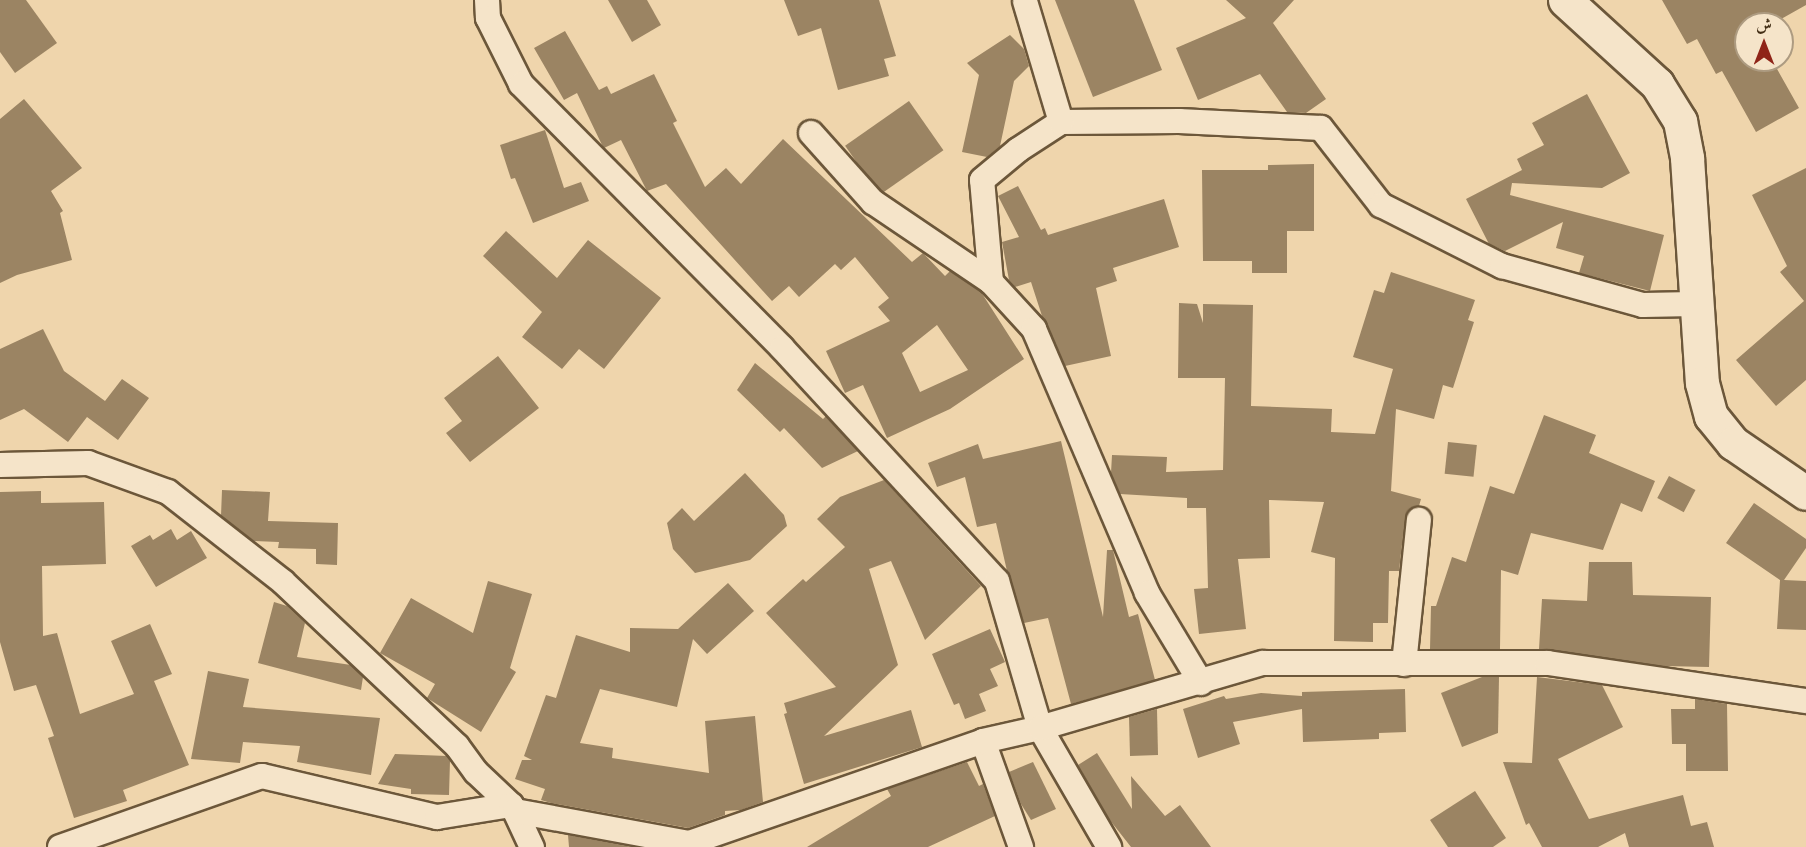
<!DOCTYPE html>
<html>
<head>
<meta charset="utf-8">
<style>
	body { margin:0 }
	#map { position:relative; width:1806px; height:847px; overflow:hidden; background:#efd5ac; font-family:"Old Standard TT",Amiri,serif }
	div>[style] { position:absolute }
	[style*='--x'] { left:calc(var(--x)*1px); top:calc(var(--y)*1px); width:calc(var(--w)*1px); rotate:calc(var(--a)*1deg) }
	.building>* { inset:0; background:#9b8463; transform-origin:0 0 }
	.roads { filter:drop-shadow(2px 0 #6c573a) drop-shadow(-2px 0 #6c573a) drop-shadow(0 2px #6c573a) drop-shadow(0 -2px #6c573a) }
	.street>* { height:24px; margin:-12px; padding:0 12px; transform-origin:12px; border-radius:12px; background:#f5e4c9 }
	.secondary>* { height:33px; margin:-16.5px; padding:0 16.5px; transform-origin:16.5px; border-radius:16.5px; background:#f5e4c9 }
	span { translate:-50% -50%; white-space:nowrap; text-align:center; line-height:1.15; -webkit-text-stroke:4.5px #f5e4c9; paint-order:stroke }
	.north { position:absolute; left:1734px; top:12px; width:60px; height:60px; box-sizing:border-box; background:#f5e4c9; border:2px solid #ad9b81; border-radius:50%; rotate:0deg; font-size:16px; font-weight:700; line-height:24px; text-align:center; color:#412d14 }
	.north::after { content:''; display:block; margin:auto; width:21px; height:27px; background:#8f2418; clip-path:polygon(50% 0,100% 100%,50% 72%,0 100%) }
</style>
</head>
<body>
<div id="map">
	<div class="building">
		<i style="clip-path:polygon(0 0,26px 0,57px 43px,15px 73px,0 52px)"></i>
		<i style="clip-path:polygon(608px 0,647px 0,661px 25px,632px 42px)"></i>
		<i style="clip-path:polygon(784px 0,879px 0,896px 56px,884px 59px,889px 76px,838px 90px,821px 28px,798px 36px)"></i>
		<i style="clip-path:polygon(1055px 0,1134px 0,1162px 70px,1093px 97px)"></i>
		<i style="clip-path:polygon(1226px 0,1294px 0,1273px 23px,1326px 99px,1306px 113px,1287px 112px,1260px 74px,1198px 100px,1176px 48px,1246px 18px)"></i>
		<i style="clip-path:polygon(1662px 0,1806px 0,1806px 5px,1772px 24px,1746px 24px,1746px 60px,1772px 60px,1799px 108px,1756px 132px,1722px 71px,1716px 74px,1697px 39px,1687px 44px)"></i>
		<i style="clip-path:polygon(evenodd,565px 31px,599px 90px,607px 86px,611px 94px,654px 74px,677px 121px,673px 123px,705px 187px,726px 168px,741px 184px,783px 139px,912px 262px,923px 253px,945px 276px,950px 271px,981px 292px,1024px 359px,950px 409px,887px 438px,863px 385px,845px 393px,826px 351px,890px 321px,878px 307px,889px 298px,855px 257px,841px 270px,835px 264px,799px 297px,789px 286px,772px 301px,666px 184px,647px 191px,621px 140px,604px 148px,602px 145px,577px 93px,564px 100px,534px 48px,565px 31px,937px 325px,968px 370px,920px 392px,902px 353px,937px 325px)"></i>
		<i style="clip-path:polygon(1010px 35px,1024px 49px,1029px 66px,1014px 81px,1000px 146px,987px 157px,962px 152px,979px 75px,967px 63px)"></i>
		<i style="clip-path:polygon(1587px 94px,1630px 173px,1602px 188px,1512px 183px,1510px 195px,1664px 235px,1650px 291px,1579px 273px,1584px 256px,1556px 248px,1563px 222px,1505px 251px,1489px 244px,1466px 199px,1522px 170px,1517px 159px,1544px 145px,1532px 123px)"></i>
		<i style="clip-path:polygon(24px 99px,82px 168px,51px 191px,63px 211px,60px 213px,72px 260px,17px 275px,0 283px,0 119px)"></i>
		<i style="left:909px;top:101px;width:60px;height:78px;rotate:55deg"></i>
		<i style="clip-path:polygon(545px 130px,564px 188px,581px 182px,589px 201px,533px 223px,515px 178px,511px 179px,500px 145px)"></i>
		<i style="clip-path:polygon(1314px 164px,1314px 231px,1287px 231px,1287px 273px,1252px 273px,1252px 261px,1203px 261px,1202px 170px,1268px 170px,1268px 165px)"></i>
		<i style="clip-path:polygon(1806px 168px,1806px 380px,1776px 406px,1736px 360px,1804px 301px,1780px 272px,1787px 266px,1752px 195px)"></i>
		<i style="clip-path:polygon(1018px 186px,1041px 230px,1045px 228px,1048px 235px,1164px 199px,1179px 247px,1113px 268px,1117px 281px,1096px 288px,1111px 356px,1065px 366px,1042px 316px,1031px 282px,1015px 287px,1009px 280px,1002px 242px,1019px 237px,998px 196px)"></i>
		<i style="clip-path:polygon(506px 231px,557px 278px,588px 240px,661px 298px,604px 369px,579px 349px,562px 369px,522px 337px,542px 312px,483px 256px)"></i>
		<i style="clip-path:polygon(1391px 272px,1475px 300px,1468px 320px,1474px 322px,1453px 388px,1443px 385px,1434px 419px,1396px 409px,1391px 491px,1421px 499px,1419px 506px,1408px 511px,1405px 518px,1399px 571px,1389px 571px,1388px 623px,1373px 623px,1373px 642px,1334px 641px,1335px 558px,1311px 552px,1324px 502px,1269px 500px,1270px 558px,1238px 559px,1246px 629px,1199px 634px,1194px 589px,1208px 588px,1206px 508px,1187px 508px,1187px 498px,1120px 494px,1111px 473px,1112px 455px,1167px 457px,1166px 472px,1223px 470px,1225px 378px,1178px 378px,1179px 303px,1197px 304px,1203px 323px,1203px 304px,1253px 305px,1251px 406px,1332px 409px,1331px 432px,1375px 434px,1393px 369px,1353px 357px,1374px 290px,1384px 293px)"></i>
		<i style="clip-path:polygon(43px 329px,64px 371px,105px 401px,122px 379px,149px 398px,118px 440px,87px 417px,68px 442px,24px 409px,0 420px,0 349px)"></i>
		<i style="clip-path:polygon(498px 356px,539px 408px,470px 462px,446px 433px,462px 421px,444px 398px)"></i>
		<i style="clip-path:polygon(755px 363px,823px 419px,826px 416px,858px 451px,822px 468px,784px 428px,780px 432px,737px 390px)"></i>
		<i style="clip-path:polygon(1544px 415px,1596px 435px,1589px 453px,1655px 481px,1642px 512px,1621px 503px,1603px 550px,1531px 533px,1518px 575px,1501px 570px,1500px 649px,1430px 649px,1431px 606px,1436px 606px,1452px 557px,1466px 562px,1490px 486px,1514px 494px)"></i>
		<i style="clip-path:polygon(1061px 441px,1103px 617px,1107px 550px,1113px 550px,1129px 617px,1138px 614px,1155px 680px,1071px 704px,1048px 618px,1024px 623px,1007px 571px,996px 523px,977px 527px,965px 477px,937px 487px,928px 463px,978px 444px,983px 459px)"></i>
		<i style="left:1448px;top:442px;width:29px;height:32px;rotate:6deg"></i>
		<i style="clip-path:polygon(745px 473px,784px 515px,787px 526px,750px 560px,695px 573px,673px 549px,667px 523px,682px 508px,694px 521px)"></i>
		<i style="left:1669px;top:476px;width:30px;height:25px;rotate:28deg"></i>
		<i style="clip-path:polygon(884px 480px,981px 586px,925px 640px,891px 561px,869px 569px,898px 665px,824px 736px,911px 710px,922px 747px,804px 784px,784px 714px,787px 713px,784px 703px,836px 687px,766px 613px,803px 579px,806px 582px,845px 547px,817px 519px,840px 497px)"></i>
		<i style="clip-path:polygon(222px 490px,270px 492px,268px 521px,338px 523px,337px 565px,316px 564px,316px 549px,278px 548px,279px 542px,254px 541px,221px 516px)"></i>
		<i style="clip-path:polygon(41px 491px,41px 503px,104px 502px,106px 564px,42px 566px,43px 636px,57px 633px,80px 714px,134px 694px,111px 641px,150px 624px,172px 674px,154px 681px,189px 765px,123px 790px,127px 801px,74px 818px,48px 738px,54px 736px,36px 685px,14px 691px,0 642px,0 492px)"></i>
		<i style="clip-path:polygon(1754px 503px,1806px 539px,1806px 548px,1784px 580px,1806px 581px,1806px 630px,1777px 629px,1780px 580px,1726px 543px)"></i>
		<i style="clip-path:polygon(171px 529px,177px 540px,191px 531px,207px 558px,156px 587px,131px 546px,150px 535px,153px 540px)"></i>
		<i style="clip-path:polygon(1589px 562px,1632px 562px,1633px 595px,1711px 597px,1709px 667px,1664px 666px,1539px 649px,1542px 599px,1587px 601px)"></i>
		<i style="clip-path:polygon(488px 581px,532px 594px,510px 668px,516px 672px,481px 732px,427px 698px,435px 684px,380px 653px,411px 598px,473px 633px)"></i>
		<i style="clip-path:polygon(728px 583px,754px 611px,707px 654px,693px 639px,677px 707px,600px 689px,580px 743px,613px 748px,612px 758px,709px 773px,705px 721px,755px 716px,763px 802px,741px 810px,725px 811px,725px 815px,688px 828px,551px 803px,541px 800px,545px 789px,515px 779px,522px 760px,532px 760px,524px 756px,546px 695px,556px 698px,576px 635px,630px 652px,630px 628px,678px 629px)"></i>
		<i style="clip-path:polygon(274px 602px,287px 606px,305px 623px,297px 657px,351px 665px,363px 677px,361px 690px,258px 663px)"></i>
		<i style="clip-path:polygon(990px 629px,1005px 662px,990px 669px,998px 686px,979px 694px,986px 711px,965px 719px,959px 703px,954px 705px,932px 654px)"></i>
		<i style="clip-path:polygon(208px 671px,249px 679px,243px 707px,380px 718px,371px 775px,297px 762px,300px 746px,243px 742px,240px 763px,191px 759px)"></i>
		<i style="clip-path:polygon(1482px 677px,1499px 677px,1498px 733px,1462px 747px,1441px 693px)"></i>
		<i style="clip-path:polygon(1537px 677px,1602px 685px,1623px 727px,1558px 759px,1589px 819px,1683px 795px,1691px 826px,1707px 822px,1714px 847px,1629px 847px,1625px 833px,1598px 847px,1542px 847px,1529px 823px,1526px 825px,1503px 762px,1532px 763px)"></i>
		<i style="clip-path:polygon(1405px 689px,1406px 732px,1379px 733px,1379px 739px,1303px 742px,1302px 709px,1233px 722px,1240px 744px,1198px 758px,1183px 709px,1224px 696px,1226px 699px,1261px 693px,1302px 696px,1302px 692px)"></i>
		<i style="clip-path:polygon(1695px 699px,1727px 704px,1728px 771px,1686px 771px,1686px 744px,1672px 744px,1671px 709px,1695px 709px)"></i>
		<i style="clip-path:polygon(1157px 709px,1158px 755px,1130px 756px,1129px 717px)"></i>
		<i style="clip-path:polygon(1097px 753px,1132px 809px,1131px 776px,1165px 816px,1180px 805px,1211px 847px,1131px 847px,1109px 819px,1078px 765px)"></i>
		<i style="clip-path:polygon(395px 754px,447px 756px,450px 761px,449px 795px,411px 794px,411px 789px,378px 784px)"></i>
		<i style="clip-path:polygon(967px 762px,979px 786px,983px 784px,995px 816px,928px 847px,807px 847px,891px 796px,887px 789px)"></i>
		<i style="clip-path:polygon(1033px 762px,1056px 809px,1031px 820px,1021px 804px,1009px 772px)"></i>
		<i style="clip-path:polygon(1475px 791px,1506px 838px,1493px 847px,1448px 847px,1430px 820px)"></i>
		<i style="clip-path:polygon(568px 835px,632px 847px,569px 847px)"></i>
	</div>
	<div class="roads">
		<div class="street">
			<i style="--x:487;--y:0;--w:18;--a:87"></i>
			<i style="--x:488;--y:18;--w:74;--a:63.4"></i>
			<i style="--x:521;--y:84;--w:371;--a:45.3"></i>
			<i style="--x:782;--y:348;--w:317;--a:47.3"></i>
			<i style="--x:997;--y:581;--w:153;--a:73.7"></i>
			<i style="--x:1040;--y:728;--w:138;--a:59.9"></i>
			<i style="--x:1061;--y:122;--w:118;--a:-0.5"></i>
			<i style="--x:1179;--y:121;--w:142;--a:2.8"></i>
			<i style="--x:1321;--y:128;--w:98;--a:52.1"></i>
			<i style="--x:1381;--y:205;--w:136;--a:26.8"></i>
			<i style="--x:1502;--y:266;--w:146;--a:15.5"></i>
			<i style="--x:1643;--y:305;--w:51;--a:-1.1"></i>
			<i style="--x:811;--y:133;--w:93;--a:48.1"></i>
			<i style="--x:873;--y:202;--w:143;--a:34.1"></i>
			<i style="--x:991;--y:282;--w:64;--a:47.5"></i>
			<i style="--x:1034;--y:329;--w:287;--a:66.8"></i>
			<i style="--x:1147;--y:593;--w:105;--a:59"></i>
			<i style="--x:991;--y:282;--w:102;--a:-95"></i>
			<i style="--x:982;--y:180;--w:47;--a:-39.8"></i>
			<i style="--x:1018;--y:150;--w:51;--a:-33.1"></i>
			<i style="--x:1061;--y:122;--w:126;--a:-106.6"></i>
			<i style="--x:0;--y:465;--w:88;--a:-1.3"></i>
			<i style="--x:88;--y:463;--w:85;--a:19.9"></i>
			<i style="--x:168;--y:492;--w:146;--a:38"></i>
			<i style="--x:283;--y:582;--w:239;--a:43.3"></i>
			<i style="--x:457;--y:746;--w:32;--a:54"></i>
			<i style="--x:476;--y:772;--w:48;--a:43.3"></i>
			<i style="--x:1404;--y:664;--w:145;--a:-84.1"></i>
			<i style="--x:983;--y:741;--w:113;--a:70.3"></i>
			<i style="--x:515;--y:811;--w:40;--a:65"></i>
			<i style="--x:60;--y:847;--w:214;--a:-19.4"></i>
			<i style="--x:262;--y:776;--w:180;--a:13.2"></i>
			<i style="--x:437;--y:817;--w:75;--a:-9.2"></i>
			<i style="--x:511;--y:805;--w:7;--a:56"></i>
			<i style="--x:515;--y:811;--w:177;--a:10.4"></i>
			<i style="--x:689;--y:843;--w:311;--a:-19.1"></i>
			<i style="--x:983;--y:741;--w:58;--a:-12.8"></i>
			<i style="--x:1040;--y:728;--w:232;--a:-16.3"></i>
			<i style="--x:1263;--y:663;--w:285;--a:0"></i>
			<i style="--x:1548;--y:663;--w:261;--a:8.4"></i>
		</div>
		<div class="secondary">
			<i style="--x:1565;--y:0;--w:125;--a:42.4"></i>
			<i style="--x:1657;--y:84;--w:44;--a:58.1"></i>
			<i style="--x:1680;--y:121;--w:38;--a:79"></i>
			<i style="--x:1687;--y:158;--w:225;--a:86.2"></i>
			<i style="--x:1702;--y:383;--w:34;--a:75"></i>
			<i style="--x:1711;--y:416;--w:35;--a:51"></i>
			<i style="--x:1733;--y:443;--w:88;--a:34.4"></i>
		</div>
	</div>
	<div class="north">ش</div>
</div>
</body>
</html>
